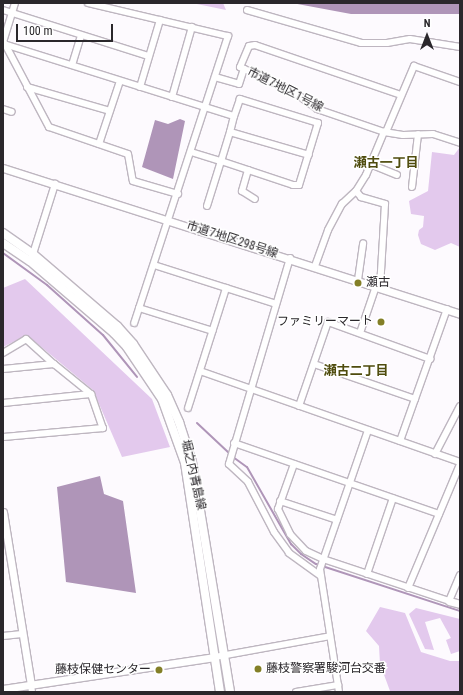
<!DOCTYPE html>
<html>
<head>
<meta charset="utf-8">
<style>
	body { margin:0 }
	#map { position:relative; width:463px; height:695px; overflow:hidden; background:#fdfafe; font-family:"Roboto Condensed","Noto Sans JP",sans-serif }
	div>[style] { position:absolute }
	[style*='--x'] { left:calc(var(--x)*1px); top:calc(var(--y)*1px); width:calc(var(--w)*1px); rotate:calc(var(--a)*1deg) }
	.green>* { inset:0; background:#e3c9ed }
	.water>* { inset:0; background:#af95b8 }
	.stream>* { height:2px; margin:-1px; padding:0 1px; transform-origin:1px; border-radius:1px; background:#af95b8 }
	.roads { filter:drop-shadow(1px 0 #beb6c0) drop-shadow(-1px 0 #beb6c0) drop-shadow(0 1px #beb6c0) drop-shadow(0 -1px #beb6c0) }
	.minor>* { height:6px; margin:-3px; padding:0 3px; transform-origin:3px; border-radius:3px; background:#fff }
	.tertiary>* { height:7px; margin:-3.5px; padding:0 3.5px; transform-origin:3.5px; border-radius:3.5px; background:#fff }
	.secondary>* { height:8px; margin:-4px; padding:0 4px; transform-origin:4px; border-radius:4px; background:#fff }
	.dots>* { width:11px; height:11px; translate:-50% -50%; box-sizing:border-box; border:2px solid #fff; border-radius:50% }
	span { translate:-50% -50%; white-space:nowrap; text-align:center; line-height:1.15; -webkit-text-stroke:3px #fff; paint-order:stroke }
	.street-label { font-size:12px; color:#2a272b }
	.poi-label { font-size:12px; color:#2a272b }
	.left { translate:0 -50%; text-align:left }
	.right { translate:-100% -50%; text-align:right }
	.neighbourhood-label { font-size:13px; color:#4f4c0e; font-weight:700 }
	.frame { position:absolute; inset:0; border:4px solid #2a272b; pointer-events:none }
	.north { position:absolute; left:407px; top:16px; width:40px; height:40px; -webkit-text-stroke:3px #fff; paint-order:stroke; rotate:0deg; font-size:11px; font-weight:700; line-height:16px; text-align:center; color:#2a272b }
	.north::after { content:''; display:block; margin:auto; width:14px; height:18px; background:#2a272b; clip-path:polygon(50% 0,100% 100%,50% 72%,0 100%) }
	.scale { position:absolute; left:16px; top:24px; width:97px; height:18px; box-sizing:border-box; border:2px solid #2a272b; border-top:0; padding-left:5px; font-size:12px; line-height:14px; white-space:nowrap; color:#2a272b; -webkit-text-stroke:3px #fff; paint-order:stroke }
</style>
</head>
<body>
<div id="map">
	<div class="green">
		<i style="clip-path:polygon(192px 3px,223px 3px,226px 10px)"></i>
		<i style="clip-path:polygon(460px 147px,460px 247px,451px 243px,435px 250px,421px 244px,418px 235px,419px 230px,423px 227px,424px 216px,411px 214px,409px 201px,428px 191px,432px 152px,454px 155px)"></i>
		<i style="clip-path:polygon(25px 279px,152px 399px,170px 447px,122px 457px,93px 390px,27px 335px,3px 347px,3px 288px)"></i>
		<i style="clip-path:polygon(380px 607px,405px 613px,421px 652px,450px 661px,460px 661px,460px 692px,390px 691px,380px 664px,379px 646px,366px 631px)"></i>
		<i style="clip-path:polygon(416px 608px,460px 619px,460px 651px,451px 654px,446px 640px,451px 638px,440px 618px,425px 622px,434px 650px,425px 649px,409px 614px)"></i>
	</div>
	<div class="water">
		<i style="clip-path:polygon(292px 3px,460px 3px,460px 14px,351px 14px)"></i>
		<i style="clip-path:polygon(180px 119px,185px 121px,173px 179px,142px 167px,155px 120px,168px 124px)"></i>
		<i style="clip-path:polygon(100px 476px,104px 494px,123px 501px,136px 593px,66px 582px,57px 487px)"></i>
	</div>
	<div class="stream">
		<i style="--x:3;--y:253;--w:54;--a:36"></i>
		<i style="--x:47;--y:285;--w:75;--a:41.8"></i>
		<i style="--x:103;--y:335;--w:54;--a:51"></i>
		<i style="--x:197;--y:423;--w:45;--a:43.2"></i>
		<i style="--x:233;--y:457;--w:17;--a:36"></i>
		<i style="--x:247;--y:467;--w:89;--a:60.3"></i>
		<i style="--x:291;--y:544;--w:14;--a:45"></i>
		<i style="--x:301;--y:554;--w:18;--a:34"></i>
		<i style="--x:316;--y:564;--w:151;--a:18.1"></i>
	</div>
	<div class="roads">
		<div class="minor">
			<i style="--x:88;--y:3;--w:144;--a:13.3"></i>
			<i style="--x:228;--y:36;--w:302;--a:108.1"></i>
			<i style="--x:3;--y:10;--w:152;--a:17.6"></i>
			<i style="--x:247;--y:10;--w:119;--a:16.1"></i>
			<i style="--x:361;--y:43;--w:26;--a:0"></i>
			<i style="--x:387;--y:43;--w:23;--a:-10"></i>
			<i style="--x:410;--y:39;--w:51;--a:9.1"></i>
			<i style="--x:3;--y:42;--w:41;--a:-72.9"></i>
			<i style="--x:4;--y:44;--w:241;--a:17.4"></i>
			<i style="--x:5;--y:44;--w:94;--a:62.1"></i>
			<i style="--x:49;--y:127;--w:83;--a:18.9"></i>
			<i style="--x:128;--y:154;--w:27;--a:80"></i>
			<i style="--x:133;--y:181;--w:47;--a:16.1"></i>
			<i style="--x:72;--y:65;--w:31;--a:-73"></i>
			<i style="--x:215;--y:77;--w:25;--a:16"></i>
			<i style="--x:239;--y:84;--w:16;--a:-72"></i>
			<i style="--x:27;--y:87;--w:86;--a:16.1"></i>
			<i style="--x:140;--y:87;--w:70;--a:-73.4"></i>
			<i style="--x:401;--y:95;--w:154;--a:-161.1"></i>
			<i style="--x:255;--y:45;--w:6;--a:171"></i>
			<i style="--x:249;--y:46;--w:23;--a:113"></i>
			<i style="--x:240;--y:67;--w:60;--a:24.8"></i>
			<i style="--x:294;--y:92;--w:29;--a:36"></i>
			<i style="--x:317;--y:109;--w:71;--a:18.9"></i>
			<i style="--x:384;--y:132;--w:19;--a:9"></i>
			<i style="--x:403;--y:135;--w:30;--a:-2"></i>
			<i style="--x:433;--y:134;--w:28;--a:18"></i>
			<i style="--x:172;--y:97;--w:73;--a:-74.1"></i>
			<i style="--x:3;--y:109;--w:9;--a:18"></i>
			<i style="--x:230;--y:132;--w:82;--a:16.2"></i>
			<i style="--x:386;--y:132;--w:72;--a:-67"></i>
			<i style="--x:414;--y:66;--w:49;--a:19.2"></i>
			<i style="--x:99;--y:144;--w:66;--a:-71.6"></i>
			<i style="--x:191;--y:152;--w:31;--a:17"></i>
			<i style="--x:221;--y:161;--w:76;--a:18.4"></i>
			<i style="--x:293;--y:185;--w:6;--a:0"></i>
			<i style="--x:299;--y:185;--w:65;--a:-73"></i>
			<i style="--x:318;--y:123;--w:82;--a:-162.9"></i>
			<i style="--x:240;--y:99;--w:18;--a:109"></i>
			<i style="--x:234;--y:116;--w:16;--a:104"></i>
			<i style="--x:230;--y:132;--w:30;--a:107"></i>
			<i style="--x:221;--y:161;--w:47;--a:107.3"></i>
			<i style="--x:370;--y:164;--w:29;--a:22"></i>
			<i style="--x:248;--y:170;--w:22;--a:106"></i>
			<i style="--x:242;--y:191;--w:15;--a:32"></i>
			<i style="--x:412;--y:187;--w:53;--a:-83.5"></i>
			<i style="--x:356;--y:191;--w:8;--a:50"></i>
			<i style="--x:361;--y:197;--w:25;--a:16"></i>
			<i style="--x:385;--y:204;--w:83;--a:93.4"></i>
			<i style="--x:32;--y:257;--w:77;--a:-72.5"></i>
			<i style="--x:290;--y:258;--w:215;--a:106.5"></i>
			<i style="--x:229;--y:464;--w:26;--a:43"></i>
			<i style="--x:248;--y:482;--w:56;--a:62.5"></i>
			<i style="--x:274;--y:532;--w:26;--a:54"></i>
			<i style="--x:289;--y:553;--w:39;--a:36"></i>
			<i style="--x:154;--y:265;--w:128;--a:17.7"></i>
			<i style="--x:315;--y:266;--w:38;--a:-70"></i>
			<i style="--x:328;--y:230;--w:30;--a:-62"></i>
			<i style="--x:342;--y:204;--w:19;--a:-43"></i>
			<i style="--x:356;--y:191;--w:19;--a:-58"></i>
			<i style="--x:366;--y:175;--w:47;--a:-67.3"></i>
			<i style="--x:358;--y:280;--w:37;--a:-82"></i>
			<i style="--x:139;--y:308;--w:77;--a:17.3"></i>
			<i style="--x:360;--y:333;--w:50;--a:-71.2"></i>
			<i style="--x:3;--y:353;--w:27;--a:-31"></i>
			<i style="--x:26;--y:339;--w:38;--a:42"></i>
			<i style="--x:314;--y:364;--w:107;--a:19.1"></i>
			<i style="--x:3;--y:369;--w:51;--a:-5.6"></i>
			<i style="--x:54;--y:364;--w:48;--a:39"></i>
			<i style="--x:91;--y:394;--w:36;--a:71"></i>
			<i style="--x:103;--y:428;--w:100;--a:174.9"></i>
			<i style="--x:200;--y:371;--w:275;--a:19.3"></i>
			<i style="--x:3;--y:403;--w:88;--a:-5.8"></i>
			<i style="--x:299;--y:406;--w:89;--a:-71"></i>
			<i style="--x:328;--y:322;--w:109;--a:19.9"></i>
			<i style="--x:188;--y:408;--w:126;--a:-72.4"></i>
			<i style="--x:400;--y:441;--w:140;--a:-70.4"></i>
			<i style="--x:234;--y:443;--w:217;--a:19.1"></i>
			<i style="--x:435;--y:454;--w:54;--a:-62.5"></i>
			<i style="--x:294;--y:464;--w:48;--a:109.6"></i>
			<i style="--x:278;--y:509;--w:28;--a:64"></i>
			<i style="--x:290;--y:534;--w:23;--a:47"></i>
			<i style="--x:306;--y:551;--w:19;--a:25"></i>
			<i style="--x:323;--y:559;--w:133;--a:18.4"></i>
			<i style="--x:449;--y:601;--w:28;--a:-67"></i>
			<i style="--x:280;--y:501;--w:60;--a:18.4"></i>
			<i style="--x:367;--y:574;--w:80;--a:-71.1"></i>
			<i style="--x:408;--y:588;--w:134;--a:-67.2"></i>
			<i style="--x:3;--y:636;--w:19;--a:-6"></i>
			<i style="--x:215;--y:657;--w:117;--a:-10.3"></i>
			<i style="--x:31;--y:685;--w:7;--a:82"></i>
			<i style="--x:296;--y:692;--w:43;--a:-9.5"></i>
			<i style="--x:339;--y:692;--w:124;--a:-98.8"></i>
			<i style="--x:320;--y:569;--w:147;--a:-70.9"></i>
		</div>
		<div class="tertiary">
			<i style="--x:3;--y:168;--w:480;--a:17.7"></i>
			<i style="--x:3;--y:512;--w:175;--a:80.8"></i>
			<i style="--x:449;--y:601;--w:11;--a:15"></i>
			<i style="--x:3;--y:689;--w:214;--a:-8.6"></i>
		</div>
		<div class="secondary">
			<i style="--x:3;--y:233;--w:37;--a:35"></i>
			<i style="--x:33;--y:254;--w:111;--a:40.6"></i>
			<i style="--x:117;--y:326;--w:24;--a:48"></i>
			<i style="--x:133;--y:344;--w:61;--a:56.3"></i>
			<i style="--x:167;--y:395;--w:30;--a:66"></i>
			<i style="--x:179;--y:422;--w:42;--a:72"></i>
			<i style="--x:192;--y:462;--w:233;--a:80.6"></i>
			<i style="--x:3;--y:243;--w:32;--a:34"></i>
			<i style="--x:30;--y:261;--w:111;--a:40.6"></i>
			<i style="--x:114;--y:333;--w:19;--a:47"></i>
			<i style="--x:127;--y:347;--w:63;--a:56.1"></i>
			<i style="--x:162;--y:399;--w:68;--a:70.2"></i>
			<i style="--x:185;--y:463;--w:232;--a:81.3"></i>
		</div>
	</div>
	<div class="dots">
		<i style="left:358px;top:283px;background:#837f27"></i>
		<i style="left:381px;top:322px;background:#837f27"></i>
		<i style="left:258px;top:669px;background:#837f27"></i>
		<i style="left:159px;top:670px;background:#837f27"></i>
	</div>
	<div class="street-label">
		<span style="left:285px;top:90px;rotate:27deg">市道7地区1号線</span>
		<span style="left:232px;top:240px;rotate:18deg">市道7地区298号線</span>
		<span style="left:193px;top:475px;rotate:77deg">堀之内青島線</span>
	</div>
	<div class="poi-label">
		<span class="left" style="left:366px;top:283px">瀬古</span>
		<span class="right" style="left:373px;top:322px">ファミリーマート</span>
		<span class="left" style="left:266px;top:669px">藤枝警察署駿河台交番</span>
		<span class="right" style="left:151px;top:670px">藤枝保健センター</span>
	</div>
	<div class="neighbourhood-label">
		<span style="left:386px;top:163px">瀬古一丁目</span>
		<span style="left:356px;top:371px">瀬古二丁目</span>
	</div>
	<div class="frame"></div>
	<div class="north">N</div>
	<div class="scale">100 m</div>
</div>
</body>
</html>
